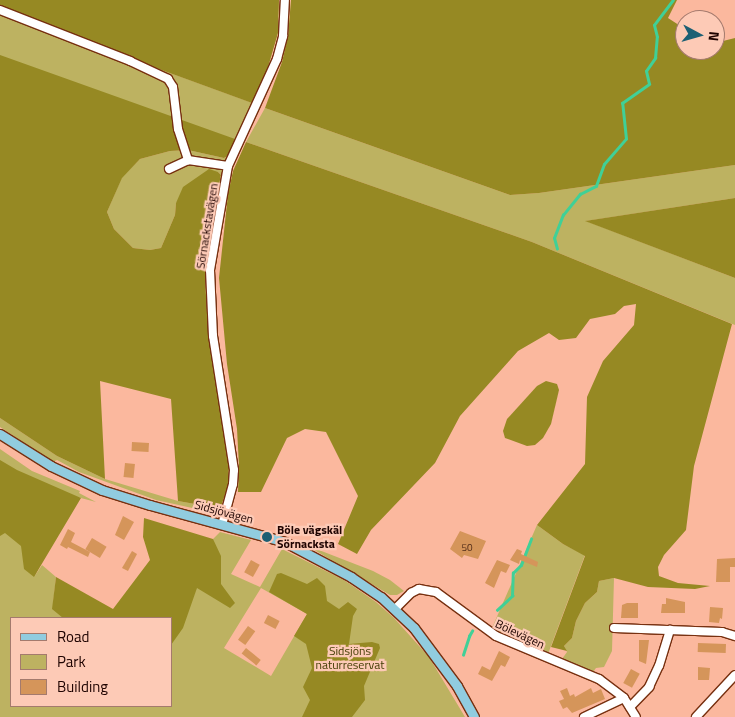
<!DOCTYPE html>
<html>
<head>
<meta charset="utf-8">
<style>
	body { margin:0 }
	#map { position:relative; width:735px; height:717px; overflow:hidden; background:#fbb89e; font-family:"Titillium Web",sans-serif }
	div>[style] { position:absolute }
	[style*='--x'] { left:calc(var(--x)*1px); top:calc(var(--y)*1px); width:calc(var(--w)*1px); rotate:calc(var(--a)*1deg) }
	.green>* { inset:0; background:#bdb261; transform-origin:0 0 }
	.forest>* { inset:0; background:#968923 }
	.stream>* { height:2.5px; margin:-1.25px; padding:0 1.25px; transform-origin:1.25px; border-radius:1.25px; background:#40d097 }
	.building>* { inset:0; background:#d5955a; transform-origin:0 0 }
	.roads { filter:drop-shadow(1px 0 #773010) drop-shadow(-1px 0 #773010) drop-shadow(0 1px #773010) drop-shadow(0 -1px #773010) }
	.minor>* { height:8px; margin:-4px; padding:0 4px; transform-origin:4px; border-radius:4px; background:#fff }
	.major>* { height:9px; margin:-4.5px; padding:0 4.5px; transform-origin:4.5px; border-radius:4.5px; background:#91ccdf }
	.dots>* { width:14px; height:14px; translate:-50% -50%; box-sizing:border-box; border:2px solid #fdcab6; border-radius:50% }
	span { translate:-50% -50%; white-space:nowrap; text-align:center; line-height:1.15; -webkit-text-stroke:4.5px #fdcab6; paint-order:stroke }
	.number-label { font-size:10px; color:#4c2816 }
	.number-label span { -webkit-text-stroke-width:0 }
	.street-label { font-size:12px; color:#1e0300 }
	.poi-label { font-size:12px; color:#1e0300; font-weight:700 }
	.left { translate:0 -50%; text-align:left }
	.park-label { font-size:12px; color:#423c03 }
	.legend { position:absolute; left:10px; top:617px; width:162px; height:90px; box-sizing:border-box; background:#fdcab6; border:1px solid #a47a6d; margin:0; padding:6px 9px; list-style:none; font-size:15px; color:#1e0300 }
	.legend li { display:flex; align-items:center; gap:10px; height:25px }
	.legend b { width:25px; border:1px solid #a47a6d }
	.north { position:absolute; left:675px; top:10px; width:50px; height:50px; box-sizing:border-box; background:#fdcab6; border:1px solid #a47a6d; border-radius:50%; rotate:96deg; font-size:14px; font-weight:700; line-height:20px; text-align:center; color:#1e0300 }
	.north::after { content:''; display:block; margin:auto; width:18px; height:22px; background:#1d5f73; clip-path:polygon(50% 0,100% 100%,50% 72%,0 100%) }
</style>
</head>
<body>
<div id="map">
	<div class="green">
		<i style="left:0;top:11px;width:268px;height:44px;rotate:20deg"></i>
		<i style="clip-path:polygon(265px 108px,510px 195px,539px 193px,735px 165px,735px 198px,586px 221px,735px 278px,735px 325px,532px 242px,246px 142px)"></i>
		<i style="clip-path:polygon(188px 150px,224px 158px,229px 155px,221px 175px,218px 172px,176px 203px,175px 215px,161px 248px,150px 250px,133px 248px,114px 229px,107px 212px,122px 177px,140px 159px,170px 151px)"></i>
		<i style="clip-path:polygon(0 418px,57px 456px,105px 479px,178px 501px,212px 507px,221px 507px,215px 513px,156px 500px,79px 472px,57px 460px,53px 462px,0 427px)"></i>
		<i style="clip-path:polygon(evenodd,0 449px,32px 471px,80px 491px,79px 493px,96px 502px,77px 497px,34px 577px,42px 565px,56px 577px,53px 604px,67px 618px,11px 618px,11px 706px,171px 706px,171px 624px,213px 539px,220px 532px,251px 540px,231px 574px,260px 587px,282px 549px,344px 580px,376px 602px,394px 618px,429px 657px,465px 717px,0 717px,0 449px,261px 588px,307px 614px,271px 676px,224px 648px,261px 588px)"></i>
		<i style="clip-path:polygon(537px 525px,563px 544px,585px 555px,548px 654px,492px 628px)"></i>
		<i style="clip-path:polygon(306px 545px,373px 571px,390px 580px,404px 591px,397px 595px,390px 595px)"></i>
		<i style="clip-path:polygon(614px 578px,612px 651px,604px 667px,596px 668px,593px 672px,562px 659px,567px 652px,564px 646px,572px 638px,576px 621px,585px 603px,597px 592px,599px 581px)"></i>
	</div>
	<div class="forest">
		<i style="clip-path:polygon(0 0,279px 0,278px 33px,264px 81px,252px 103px,0 11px)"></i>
		<i style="clip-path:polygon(291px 0,677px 0,668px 18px,685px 29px,685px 50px,715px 50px,715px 43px,735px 38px,735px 165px,539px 193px,510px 195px,265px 108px,282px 62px,288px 36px)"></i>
		<i style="clip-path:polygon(0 55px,235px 139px,229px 155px,224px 158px,188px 150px,170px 151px,140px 159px,122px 178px,107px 212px,114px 229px,133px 248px,150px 250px,161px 248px,175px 215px,176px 203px,183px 187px,209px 169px,218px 172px,221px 175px,210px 229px,205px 277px,207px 313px,229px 465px,228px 485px,221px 507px,212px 507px,178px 501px,171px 399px,100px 381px,105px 479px,57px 456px,0 418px)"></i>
		<i style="clip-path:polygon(246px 142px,532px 242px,732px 324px,694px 466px,686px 530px,664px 555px,658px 567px,659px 576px,678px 583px,710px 586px,695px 589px,648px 587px,614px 578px,599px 581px,597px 592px,585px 603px,576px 621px,572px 638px,564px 646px,567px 651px,551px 647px,585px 556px,563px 544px,537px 525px,585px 464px,587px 397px,603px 361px,634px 325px,636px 304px,624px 306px,615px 314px,590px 319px,576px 338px,559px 340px,549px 333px,518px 351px,460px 416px,435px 463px,371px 530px,357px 554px,338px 544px,358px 496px,326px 432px,305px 429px,287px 438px,261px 492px,238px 492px,239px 466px,237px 429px,227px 364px,219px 278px,228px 194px,233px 171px)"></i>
		<i style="clip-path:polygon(735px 198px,735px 278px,585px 221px)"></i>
		<i style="clip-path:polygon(546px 381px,557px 384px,559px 390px,551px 424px,543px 438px,535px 445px,527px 446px,505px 438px,503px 431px,507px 419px,537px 386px)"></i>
		<i style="clip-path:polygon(0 460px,17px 470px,81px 498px,34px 577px,24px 569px,21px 546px,5px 533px,0 536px)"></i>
		<i style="clip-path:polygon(144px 518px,213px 539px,221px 556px,221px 584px,235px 603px,230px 608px,197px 588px,183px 628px,171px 645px,171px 618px,63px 618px,52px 609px,56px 577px,113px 609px,150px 560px,143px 537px)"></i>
		<i style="clip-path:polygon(281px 573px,307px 584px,317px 578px,325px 586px,327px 601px,339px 609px,348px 602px,357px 609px,353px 616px,349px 644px,372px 642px,379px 644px,380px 648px,364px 686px,365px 700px,352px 717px,302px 717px,310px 700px,303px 687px,312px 668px,306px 644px,294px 636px,307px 614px,269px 592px,277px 574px)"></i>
	</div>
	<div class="stream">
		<i style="--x:557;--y:249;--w:11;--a:-105"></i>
		<i style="--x:554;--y:238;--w:25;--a:-69"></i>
		<i style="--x:563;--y:215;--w:27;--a:-51"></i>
		<i style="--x:580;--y:194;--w:18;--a:-27"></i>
		<i style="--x:596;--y:186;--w:23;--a:-70"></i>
		<i style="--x:604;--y:164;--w:33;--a:-49"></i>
		<i style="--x:626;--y:139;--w:36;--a:-96"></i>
		<i style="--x:622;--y:103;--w:33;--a:-35"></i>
		<i style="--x:649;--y:84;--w:13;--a:-103"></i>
		<i style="--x:646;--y:71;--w:16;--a:-55"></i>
		<i style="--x:655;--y:58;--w:21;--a:-85"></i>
		<i style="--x:657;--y:37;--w:12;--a:-104"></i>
		<i style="--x:654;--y:25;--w:31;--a:-53"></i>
		<i style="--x:497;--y:610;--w:21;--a:-43"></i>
		<i style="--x:512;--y:596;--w:23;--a:-88"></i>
		<i style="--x:513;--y:573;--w:11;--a:-45"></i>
		<i style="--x:521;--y:565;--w:28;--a:-69"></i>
		<i style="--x:463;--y:655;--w:20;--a:-72"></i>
		<i style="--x:469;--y:636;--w:6;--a:-59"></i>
	</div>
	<div class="building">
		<i style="left:132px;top:442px;width:17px;height:9px;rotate:3deg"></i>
		<i style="left:125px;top:463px;width:10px;height:14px;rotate:6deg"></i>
		<i style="clip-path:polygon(123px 516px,134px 522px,124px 540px,115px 535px)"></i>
		<i style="clip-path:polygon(68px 529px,75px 533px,71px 542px,90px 552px,88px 557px,68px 547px,67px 549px,60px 545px)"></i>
		<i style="clip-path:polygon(460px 531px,486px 541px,478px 559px,464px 555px,462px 558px,450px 549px)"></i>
		<i style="left:92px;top:538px;width:17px;height:13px;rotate:31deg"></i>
		<i style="clip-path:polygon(517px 549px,522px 551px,521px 554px,538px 562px,537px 567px,520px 560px,519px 564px,510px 560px)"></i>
		<i style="clip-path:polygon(132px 551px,137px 554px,128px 571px,122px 568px)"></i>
		<i style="clip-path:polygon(735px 558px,735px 567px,730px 567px,730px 582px,716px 582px,717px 559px)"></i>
		<i style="left:251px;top:560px;width:10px;height:14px;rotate:29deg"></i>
		<i style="clip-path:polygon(497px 560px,510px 565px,506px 573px,501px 571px,494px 588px,485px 583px)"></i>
		<i style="clip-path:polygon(666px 598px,685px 602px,685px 613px,661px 613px,662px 604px,666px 604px)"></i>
		<i style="clip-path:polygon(627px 603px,638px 603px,638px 618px,621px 618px,622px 605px)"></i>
		<i style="clip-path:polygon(710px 607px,723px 608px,722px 619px,720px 618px,719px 623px,709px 622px)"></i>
		<i style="left:268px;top:615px;width:13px;height:9px;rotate:27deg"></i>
		<i style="left:248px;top:626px;width:9px;height:17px;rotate:36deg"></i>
		<i style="clip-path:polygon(639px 640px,649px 640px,646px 664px,639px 661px)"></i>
		<i style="left:698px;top:643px;width:28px;height:9px;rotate:2deg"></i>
		<i style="left:246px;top:648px;width:19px;height:7px;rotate:39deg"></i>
		<i style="clip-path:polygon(499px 651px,510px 657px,505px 667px,501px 665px,492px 681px,478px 674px,482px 666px,490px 670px)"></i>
		<i style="clip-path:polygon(698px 667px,710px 668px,709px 680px,698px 680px)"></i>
		<i style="left:631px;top:669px;width:10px;height:16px;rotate:29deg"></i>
		<i style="clip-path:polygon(567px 688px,570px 696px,574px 694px,575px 697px,591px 688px,593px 693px,601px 689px,605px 699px,572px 713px,567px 707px,563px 709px,559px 701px,564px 699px,560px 691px)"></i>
	</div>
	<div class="roads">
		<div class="minor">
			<i style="--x:0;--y:10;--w:140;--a:21.4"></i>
			<i style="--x:130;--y:61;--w:42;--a:25.3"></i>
			<i style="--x:168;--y:79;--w:9;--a:58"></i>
			<i style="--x:173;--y:87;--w:42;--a:83.2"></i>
			<i style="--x:178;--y:129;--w:33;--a:72"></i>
			<i style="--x:169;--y:169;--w:21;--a:-25"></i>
			<i style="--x:188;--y:160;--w:40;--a:8.5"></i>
			<i style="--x:222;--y:525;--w:42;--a:-75"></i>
			<i style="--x:233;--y:484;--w:14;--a:-86"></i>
			<i style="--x:234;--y:470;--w:136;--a:-98.9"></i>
			<i style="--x:213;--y:336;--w:66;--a:-92.6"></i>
			<i style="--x:210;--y:270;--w:106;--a:-80.2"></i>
			<i style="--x:228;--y:166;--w:118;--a:-65.4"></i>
			<i style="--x:277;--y:59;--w:24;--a:-75"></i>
			<i style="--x:283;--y:36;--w:36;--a:-87"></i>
			<i style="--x:395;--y:609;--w:23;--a:-45"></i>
			<i style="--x:411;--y:593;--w:9;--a:-27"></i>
			<i style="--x:419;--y:589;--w:17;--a:10"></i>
			<i style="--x:436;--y:592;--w:74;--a:36.3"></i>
			<i style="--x:496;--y:636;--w:112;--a:22.7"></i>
			<i style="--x:599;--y:679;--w:31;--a:37"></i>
			<i style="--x:624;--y:698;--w:22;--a:58"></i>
			<i style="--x:614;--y:628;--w:108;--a:2.1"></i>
			<i style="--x:722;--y:632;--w:14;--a:17"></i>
			<i style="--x:630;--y:707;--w:28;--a:-46"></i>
			<i style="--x:649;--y:687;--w:23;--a:-65"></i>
			<i style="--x:659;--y:666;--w:38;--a:-73"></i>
			<i style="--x:584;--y:717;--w:44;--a:-25.4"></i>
			<i style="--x:696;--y:717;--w:57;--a:-47.1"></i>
		</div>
		<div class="major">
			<i style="--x:0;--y:434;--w:60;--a:32.1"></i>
			<i style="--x:51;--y:466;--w:56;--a:25.2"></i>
			<i style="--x:102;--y:490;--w:50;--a:17.4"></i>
			<i style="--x:150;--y:505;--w:140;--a:15.3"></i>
			<i style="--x:285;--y:542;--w:75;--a:27.9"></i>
			<i style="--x:351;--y:577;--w:36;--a:34"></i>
			<i style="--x:381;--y:597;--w:45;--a:43.2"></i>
			<i style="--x:414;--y:628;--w:72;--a:53.4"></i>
			<i style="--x:457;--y:686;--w:35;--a:61"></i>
		</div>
	</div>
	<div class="dots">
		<i style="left:267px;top:537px;background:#1d5f73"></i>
	</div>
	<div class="number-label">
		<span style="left:467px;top:548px">50</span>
	</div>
	<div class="street-label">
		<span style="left:207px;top:226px;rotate:-81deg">Sörnackstavägen</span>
		<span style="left:224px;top:512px;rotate:15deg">Sidsjövägen</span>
		<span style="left:520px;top:634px;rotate:25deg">Bölevägen</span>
	</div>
	<div class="poi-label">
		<span class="left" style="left:277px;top:537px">Böle vägskäl<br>Sörnacksta</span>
	</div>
	<div class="park-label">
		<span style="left:350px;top:658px">Sidsjöns<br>naturreservat</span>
	</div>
	<ul class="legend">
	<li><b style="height:6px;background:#91ccdf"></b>Road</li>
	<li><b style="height:14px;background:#bdb261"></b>Park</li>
	<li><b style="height:14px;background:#d5955a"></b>Building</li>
	</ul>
	<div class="north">N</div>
</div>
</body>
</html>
